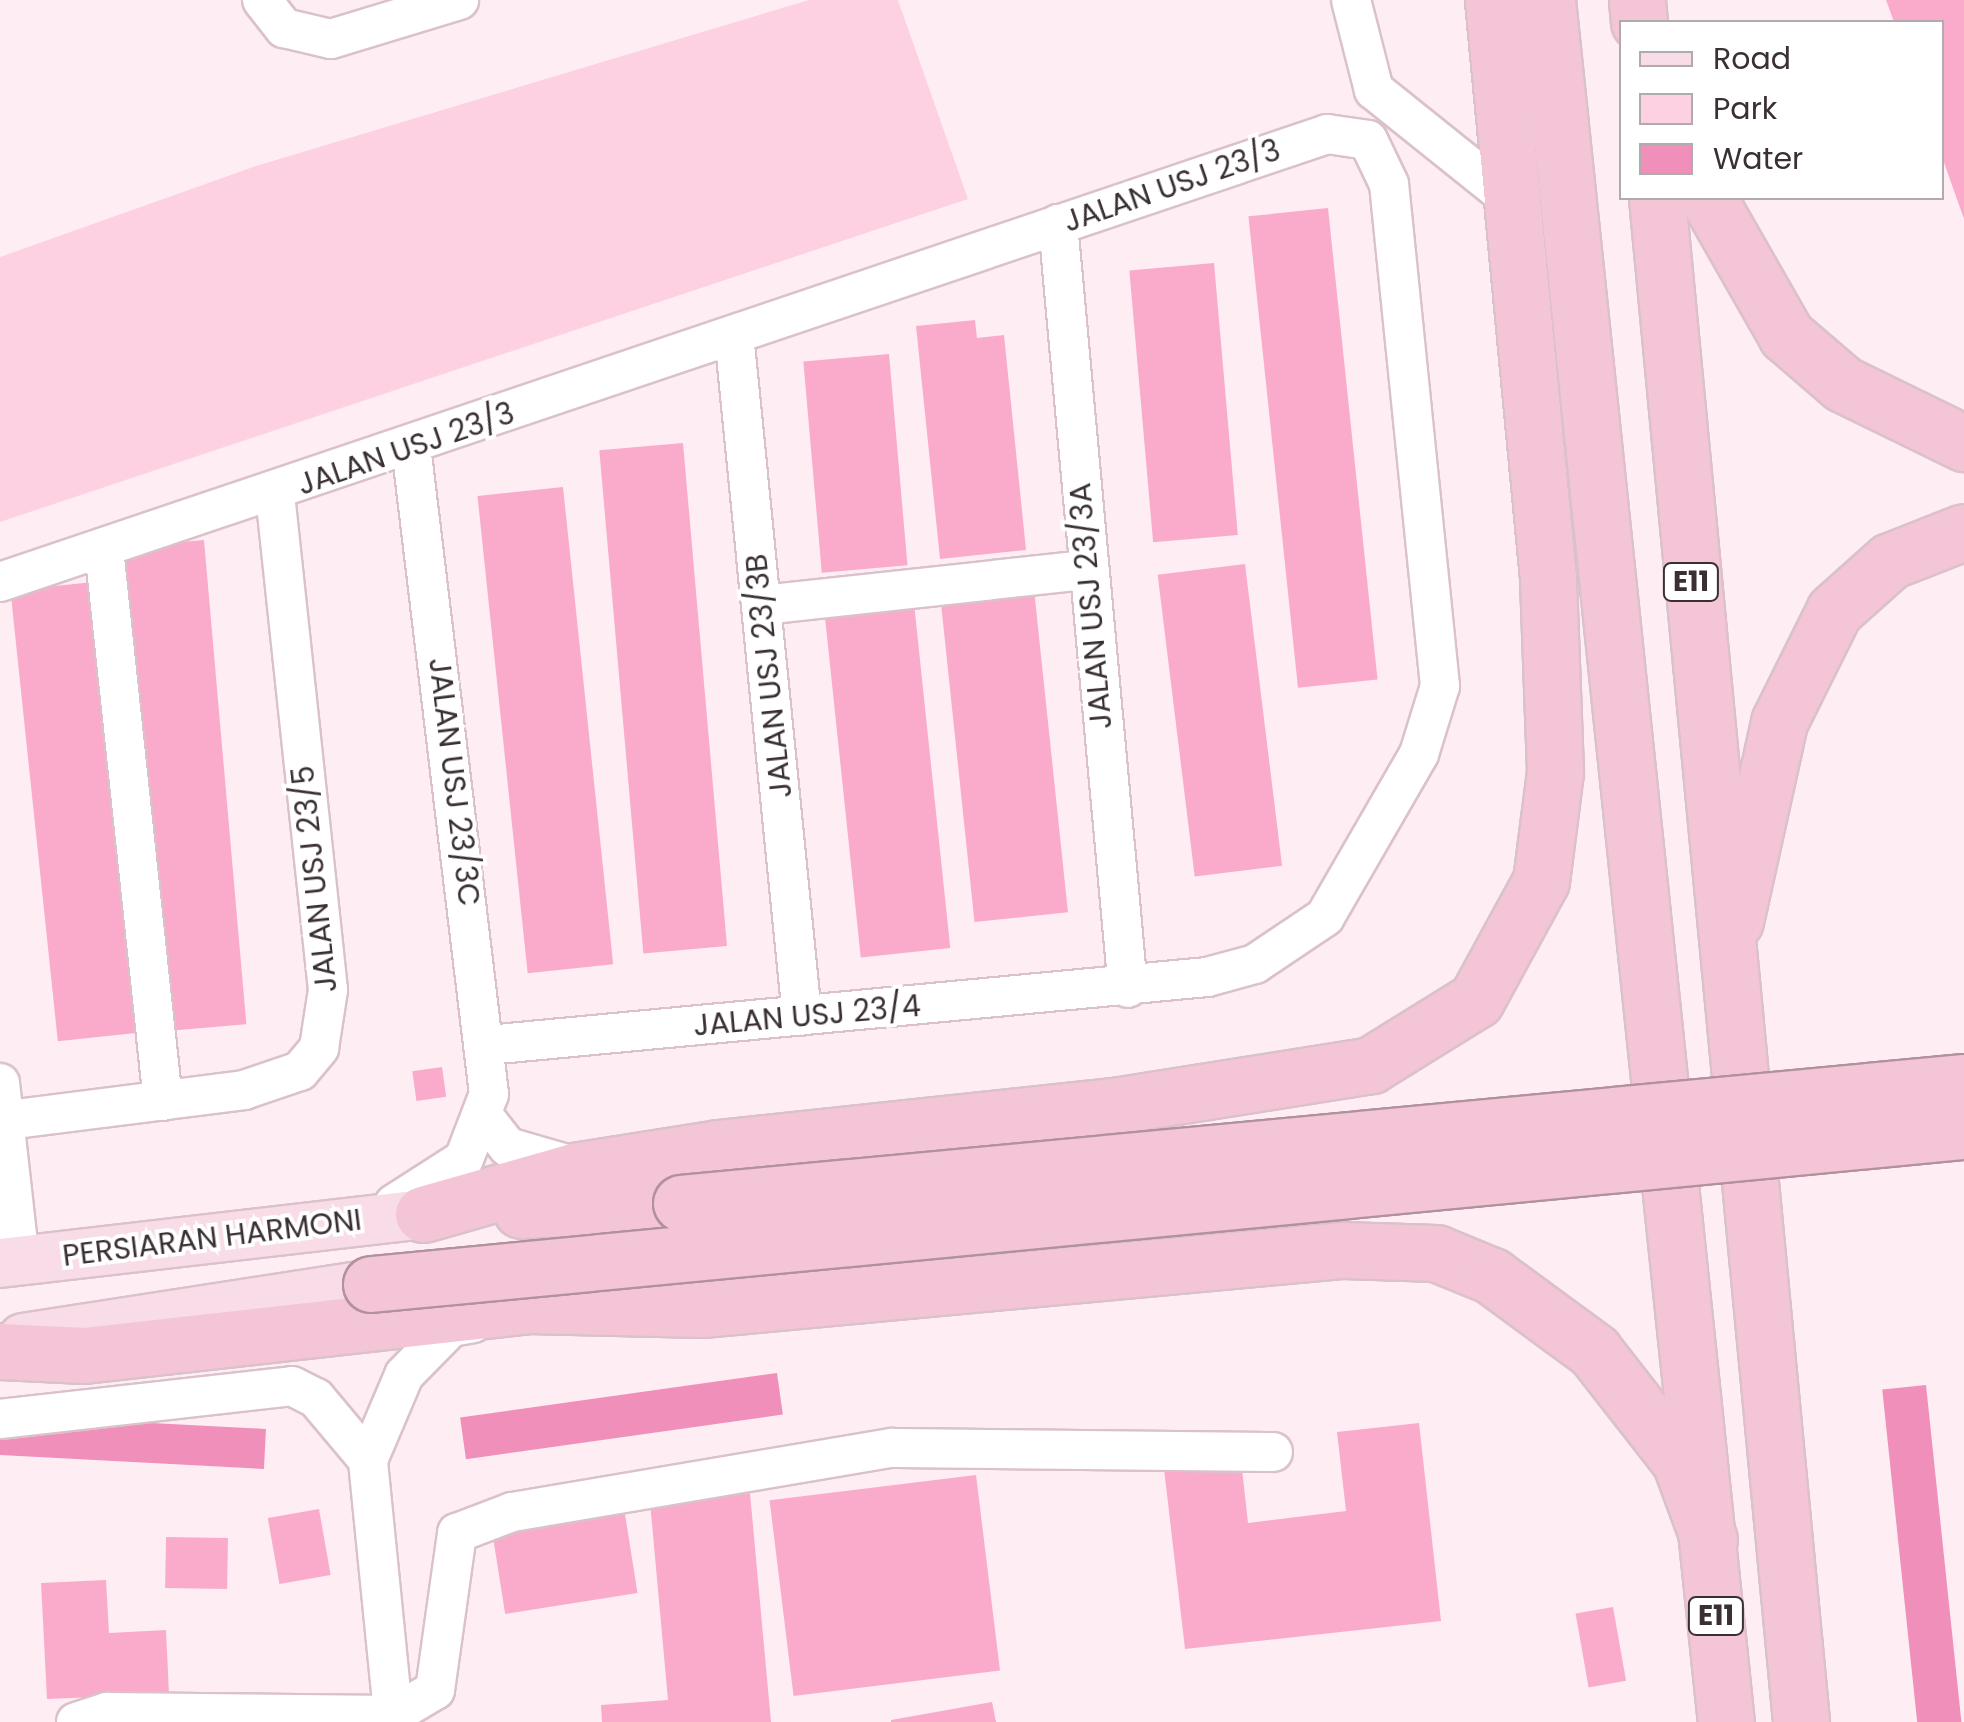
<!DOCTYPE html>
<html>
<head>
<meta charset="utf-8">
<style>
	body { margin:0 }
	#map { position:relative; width:1964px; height:1722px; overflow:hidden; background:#feeef4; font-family:Poppins,sans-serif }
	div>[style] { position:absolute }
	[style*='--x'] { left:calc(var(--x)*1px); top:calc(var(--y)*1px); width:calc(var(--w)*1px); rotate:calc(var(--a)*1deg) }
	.green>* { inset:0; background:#fed1e2 }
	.water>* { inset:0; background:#f090ba; transform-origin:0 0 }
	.building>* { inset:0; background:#faabcc; transform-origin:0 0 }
	.roads { filter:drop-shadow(2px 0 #dac1ca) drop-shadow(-2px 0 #dac1ca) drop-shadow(0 2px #dac1ca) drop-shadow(0 -2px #dac1ca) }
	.minor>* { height:38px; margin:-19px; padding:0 19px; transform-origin:19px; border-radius:19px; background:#fff }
	.major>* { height:48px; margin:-24px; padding:0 24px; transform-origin:24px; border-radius:24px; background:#f8dce7 }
	.highway>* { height:55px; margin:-27.5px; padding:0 27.5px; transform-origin:27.5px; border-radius:27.5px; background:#f3c5d7 }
	.bridges { filter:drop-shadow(2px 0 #b2919e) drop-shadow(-2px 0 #b2919e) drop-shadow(0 2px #b2919e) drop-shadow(0 -2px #b2919e) }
	.highway-bridge>* { height:55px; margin:-27.5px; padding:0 27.5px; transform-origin:27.5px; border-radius:27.5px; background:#f3c5d7 }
	span { translate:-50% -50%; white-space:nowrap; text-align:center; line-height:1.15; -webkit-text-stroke:8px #fff; paint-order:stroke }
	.shield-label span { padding:2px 8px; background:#fff; border:2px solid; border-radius:8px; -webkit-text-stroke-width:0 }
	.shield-label { font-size:28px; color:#3a3034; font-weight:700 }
	.street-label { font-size:30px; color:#3a3034 }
	.legend { position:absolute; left:1619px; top:20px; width:325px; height:180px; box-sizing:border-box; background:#fff; border:2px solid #b0acae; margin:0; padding:12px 18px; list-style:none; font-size:30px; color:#3a3034 }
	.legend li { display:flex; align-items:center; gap:20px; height:50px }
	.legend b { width:50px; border:2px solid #b0acae }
</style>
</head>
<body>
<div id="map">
	<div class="green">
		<i style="clip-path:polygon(809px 0,898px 0,968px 199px,0 522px,0 257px,256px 166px)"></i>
	</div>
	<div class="water">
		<i style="left:777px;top:1373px;width:42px;height:320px;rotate:82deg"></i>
		<i style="left:1926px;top:1385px;width:339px;height:44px;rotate:84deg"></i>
		<i style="left:266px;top:1429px;width:40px;height:267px;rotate:93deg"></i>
	</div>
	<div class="building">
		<i style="clip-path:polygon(1886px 0,1964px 0,1964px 219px,1942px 157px,1942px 22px,1894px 22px)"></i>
		<i style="left:1328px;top:208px;width:474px;height:80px;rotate:84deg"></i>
		<i style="left:1214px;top:263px;width:273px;height:85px;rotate:85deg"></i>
		<i style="clip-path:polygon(975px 320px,977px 338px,1004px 335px,1026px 550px,940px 559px,916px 326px)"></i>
		<i style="left:889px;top:354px;width:212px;height:86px;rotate:85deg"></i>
		<i style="left:683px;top:443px;width:505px;height:84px;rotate:85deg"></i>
		<i style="left:563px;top:487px;width:480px;height:86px;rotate:84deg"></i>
		<i style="left:204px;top:540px;width:486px;height:80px;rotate:85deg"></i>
		<i style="left:1245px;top:564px;width:304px;height:88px;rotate:83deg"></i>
		<i style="left:93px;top:582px;width:453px;height:83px;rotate:84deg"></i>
		<i style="left:1034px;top:589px;width:325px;height:94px;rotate:84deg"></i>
		<i style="left:914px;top:603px;width:347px;height:90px;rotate:84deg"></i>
		<i style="left:442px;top:1067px;width:30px;height:30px;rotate:82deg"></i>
		<i style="clip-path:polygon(1419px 1423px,1441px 1621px,1185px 1649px,1164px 1469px,1241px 1460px,1248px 1523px,1346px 1511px,1337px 1432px)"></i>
		<i style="left:976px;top:1475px;width:197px;height:208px;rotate:83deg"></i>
		<i style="clip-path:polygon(750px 1493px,771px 1722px,602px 1722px,601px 1705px,668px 1700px,650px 1502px)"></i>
		<i style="left:319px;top:1509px;width:67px;height:52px;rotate:80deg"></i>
		<i style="left:625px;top:1514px;width:80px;height:134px;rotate:81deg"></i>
		<i style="left:166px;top:1537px;width:62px;height:51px;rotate:1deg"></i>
		<i style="clip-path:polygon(106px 1580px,109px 1633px,166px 1630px,169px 1694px,47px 1699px,41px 1583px)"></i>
		<i style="left:1613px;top:1607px;width:75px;height:38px;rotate:80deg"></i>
		<i style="clip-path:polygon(992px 1702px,996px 1722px,891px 1722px,891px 1720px)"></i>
	</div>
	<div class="roads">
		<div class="minor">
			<i style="--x:262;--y:0;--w:36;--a:52"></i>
			<i style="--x:284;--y:28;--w:48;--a:13.2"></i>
			<i style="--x:331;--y:39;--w:134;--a:-16.9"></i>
			<i style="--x:1351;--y:0;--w:93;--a:75.7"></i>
			<i style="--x:1374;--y:90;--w:181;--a:38.7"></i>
			<i style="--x:1058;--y:224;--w:767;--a:84.77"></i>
			<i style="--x:734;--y:335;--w:684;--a:84.3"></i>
			<i style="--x:104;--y:549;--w:555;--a:83.9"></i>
			<i style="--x:0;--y:582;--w:1401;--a:-18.65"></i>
			<i style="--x:1327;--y:134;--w:41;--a:8.3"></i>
			<i style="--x:1368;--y:140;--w:49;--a:64.5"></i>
			<i style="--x:1389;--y:184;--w:505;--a:84.2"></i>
			<i style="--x:1440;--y:686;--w:71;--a:107.2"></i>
			<i style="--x:1419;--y:754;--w:188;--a:120"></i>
			<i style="--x:1325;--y:917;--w:84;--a:146.1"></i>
			<i style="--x:1255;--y:964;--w:50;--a:164.8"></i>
			<i style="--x:1207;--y:977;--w:723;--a:174.6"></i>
			<i style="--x:763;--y:605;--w:325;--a:-6.2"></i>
			<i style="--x:0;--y:1083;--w:179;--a:83.6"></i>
			<i style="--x:485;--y:1118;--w:37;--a:52"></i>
			<i style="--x:508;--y:1147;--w:69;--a:16.1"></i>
			<i style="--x:0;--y:1121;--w:246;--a:-7.2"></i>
			<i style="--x:244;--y:1090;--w:59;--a:-18.7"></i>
			<i style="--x:300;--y:1071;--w:30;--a:-50"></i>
			<i style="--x:319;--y:1048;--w:59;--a:-81.2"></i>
			<i style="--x:328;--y:990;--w:498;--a:-96.1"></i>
			<i style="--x:394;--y:1204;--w:83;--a:-32.7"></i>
			<i style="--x:464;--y:1159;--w:70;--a:-69"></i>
			<i style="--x:489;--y:1094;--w:652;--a:-96.87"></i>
			<i style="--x:0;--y:1419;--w:294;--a:-6.4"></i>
			<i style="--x:292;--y:1386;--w:27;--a:27"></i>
			<i style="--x:316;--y:1398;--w:81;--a:50"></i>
			<i style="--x:76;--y:1722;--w:33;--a:-18"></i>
			<i style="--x:107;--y:1712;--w:286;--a:0.6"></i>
			<i style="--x:393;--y:1715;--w:49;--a:-30.8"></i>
			<i style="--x:435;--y:1690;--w:159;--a:-82"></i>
			<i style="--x:457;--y:1533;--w:59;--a:-20.9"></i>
			<i style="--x:512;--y:1512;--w:385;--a:-9.6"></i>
			<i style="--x:892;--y:1448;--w:381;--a:0.6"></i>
			<i style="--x:394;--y:1722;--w:263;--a:-95.7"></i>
			<i style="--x:368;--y:1460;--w:92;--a:-67"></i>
			<i style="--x:404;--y:1375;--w:67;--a:-45.6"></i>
			<i style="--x:451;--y:1327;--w:22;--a:-10"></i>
		</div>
		<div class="major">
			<i style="--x:0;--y:1263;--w:426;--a:-6.6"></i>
			<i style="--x:23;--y:1338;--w:352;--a:-8.8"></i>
		</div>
		<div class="highway">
			<i style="--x:1547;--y:0;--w:1731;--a:84.07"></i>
			<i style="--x:1637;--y:0;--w:22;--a:85"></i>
			<i style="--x:1657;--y:198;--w:1531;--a:84.6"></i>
			<i style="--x:1708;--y:198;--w:158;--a:60.3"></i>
			<i style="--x:1786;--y:335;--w:75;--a:40.7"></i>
			<i style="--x:1843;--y:384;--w:135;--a:26"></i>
			<i style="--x:1735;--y:921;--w:204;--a:-77.5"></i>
			<i style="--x:1779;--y:722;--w:124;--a:-63.6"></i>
			<i style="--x:1834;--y:611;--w:75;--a:-41.8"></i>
			<i style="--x:1890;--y:561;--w:79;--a:-21.4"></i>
			<i style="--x:521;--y:1210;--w:160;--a:-2.5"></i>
			<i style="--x:423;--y:1214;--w:157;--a:-15.9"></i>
			<i style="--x:574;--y:1171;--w:147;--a:-9"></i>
			<i style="--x:719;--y:1148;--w:396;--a:-6.1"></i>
			<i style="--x:1113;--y:1106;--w:261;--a:-9"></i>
			<i style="--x:1371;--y:1065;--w:123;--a:-31.8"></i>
			<i style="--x:1476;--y:1000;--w:136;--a:-61.4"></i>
			<i style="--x:1541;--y:881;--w:111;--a:-82.7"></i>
			<i style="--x:1555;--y:771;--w:193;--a:-92.1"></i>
			<i style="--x:1548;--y:578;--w:581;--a:-95.44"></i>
			<i style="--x:0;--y:1351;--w:84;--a:2.7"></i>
			<i style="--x:84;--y:1355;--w:447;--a:-6.4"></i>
			<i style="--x:528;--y:1305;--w:174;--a:1.3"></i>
			<i style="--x:702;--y:1309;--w:644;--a:-5.26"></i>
			<i style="--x:1343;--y:1250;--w:93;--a:1.8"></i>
			<i style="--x:1436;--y:1253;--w:61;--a:22.3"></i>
			<i style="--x:1492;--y:1276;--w:127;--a:36.3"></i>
			<i style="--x:1594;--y:1351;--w:140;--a:52"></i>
			<i style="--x:1680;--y:1461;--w:84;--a:69.8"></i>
		</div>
	</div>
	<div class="bridges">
		<div class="highway-bridge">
			<i style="--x:681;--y:1203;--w:1289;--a:-5.39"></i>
			<i style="--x:371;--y:1284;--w:1600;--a:-5.49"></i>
		</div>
	</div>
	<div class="shield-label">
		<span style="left:1691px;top:582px">E11</span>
		<span style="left:1716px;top:1616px">E11</span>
	</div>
	<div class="street-label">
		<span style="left:1172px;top:186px;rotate:-19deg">JALAN USJ 23/3</span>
		<span style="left:406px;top:449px;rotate:-19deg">JALAN USJ 23/3</span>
		<span style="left:1091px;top:606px;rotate:-95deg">JALAN USJ 23/3A</span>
		<span style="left:769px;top:676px;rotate:-96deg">JALAN USJ 23/3B</span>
		<span style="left:454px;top:782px;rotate:83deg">JALAN USJ 23/3C</span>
		<span style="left:315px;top:879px;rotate:-96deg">JALAN USJ 23/5</span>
		<span style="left:807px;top:1016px;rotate:-5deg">JALAN USJ 23/4</span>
		<span style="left:212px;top:1238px;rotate:-7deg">PERSIARAN HARMONI</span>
	</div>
	<ul class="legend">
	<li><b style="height:12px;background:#f8dce7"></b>Road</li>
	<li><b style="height:28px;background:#fed1e2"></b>Park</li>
	<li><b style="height:28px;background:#f090ba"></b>Water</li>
	</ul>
</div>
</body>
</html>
